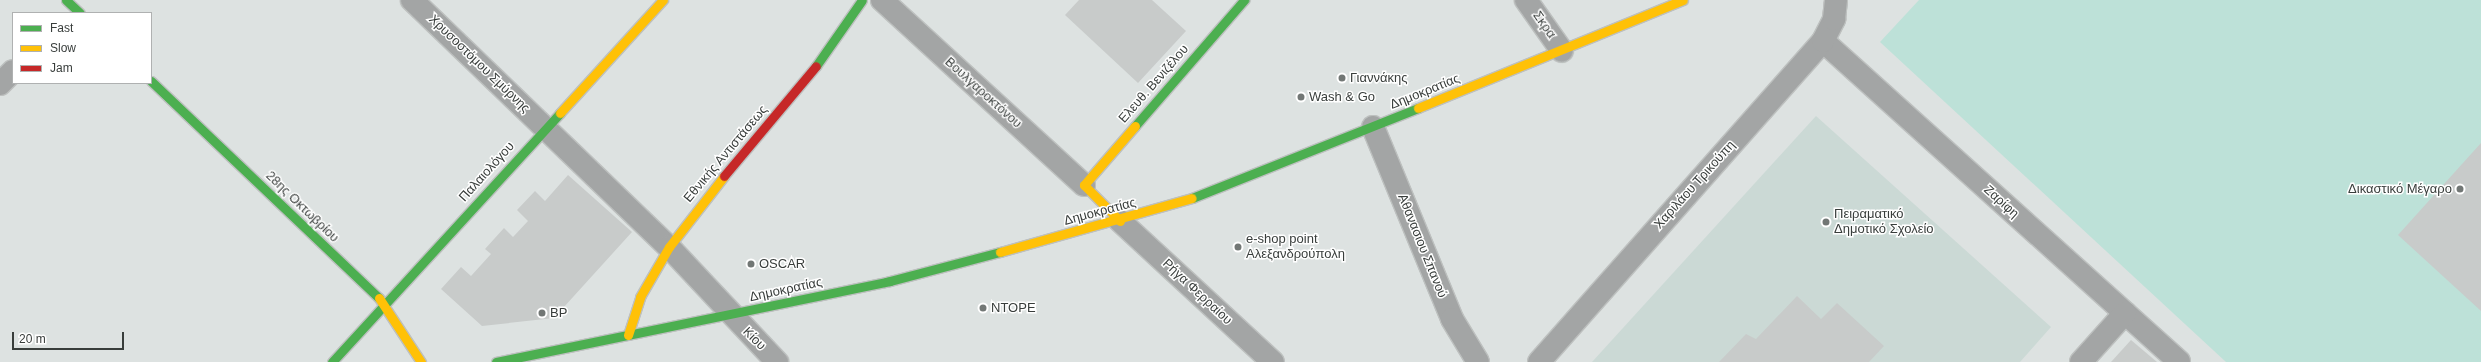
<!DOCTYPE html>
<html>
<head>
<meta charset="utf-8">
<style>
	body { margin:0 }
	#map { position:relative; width:2481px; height:362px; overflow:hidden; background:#dde2e1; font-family:Arial,sans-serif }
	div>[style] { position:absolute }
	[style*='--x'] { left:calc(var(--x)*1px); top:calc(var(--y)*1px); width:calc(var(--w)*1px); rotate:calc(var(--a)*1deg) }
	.built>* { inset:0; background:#cbd9d5 }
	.green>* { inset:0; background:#bde1d8 }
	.building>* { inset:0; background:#c8cbca }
	.roads { filter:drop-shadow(1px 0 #bdc0bf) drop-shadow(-1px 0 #bdc0bf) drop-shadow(0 1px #bdc0bf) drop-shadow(0 -1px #bdc0bf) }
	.street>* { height:22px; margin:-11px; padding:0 11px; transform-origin:11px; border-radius:11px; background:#a3a5a5 }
	.fast>* { height:9px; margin:-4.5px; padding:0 4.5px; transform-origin:4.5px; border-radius:4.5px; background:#4caf50 }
	.slow>* { height:9px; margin:-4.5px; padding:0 4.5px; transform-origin:4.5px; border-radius:4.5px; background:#ffc107 }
	.jam>* { height:9px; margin:-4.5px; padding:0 4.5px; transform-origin:4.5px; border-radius:4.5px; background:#c62828 }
	.dots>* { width:11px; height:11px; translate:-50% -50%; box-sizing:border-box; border:2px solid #fff; border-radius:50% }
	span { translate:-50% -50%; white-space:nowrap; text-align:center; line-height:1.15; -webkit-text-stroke:3px #fff; paint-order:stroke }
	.street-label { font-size:13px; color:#383d3b }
	.poi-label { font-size:13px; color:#383d3b }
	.left { translate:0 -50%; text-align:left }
	.right { translate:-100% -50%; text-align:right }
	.legend { position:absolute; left:12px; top:12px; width:140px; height:72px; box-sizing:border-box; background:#fff; border:1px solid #afb1b1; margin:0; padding:5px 7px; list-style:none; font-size:12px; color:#383d3b }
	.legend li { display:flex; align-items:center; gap:8px; height:20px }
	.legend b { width:20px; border:1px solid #afb1b1 }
	.scale { position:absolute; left:12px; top:332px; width:112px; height:18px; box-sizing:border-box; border:2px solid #383d3b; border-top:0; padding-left:5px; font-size:12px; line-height:14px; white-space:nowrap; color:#383d3b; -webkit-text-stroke:3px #fff; paint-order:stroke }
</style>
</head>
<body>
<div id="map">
	<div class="built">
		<i style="clip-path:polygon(1816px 116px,2051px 327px,2020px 362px,1592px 362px)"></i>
	</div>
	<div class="green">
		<i style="clip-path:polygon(1919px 0,2481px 0,2481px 362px,2226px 362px,1880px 42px)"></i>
	</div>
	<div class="building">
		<i style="clip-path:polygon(1079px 0,1152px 0,1186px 31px,1138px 83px,1065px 15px)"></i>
		<i style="clip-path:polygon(2481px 143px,2481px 311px,2398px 235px)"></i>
		<i style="clip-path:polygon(568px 175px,632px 232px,554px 318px,482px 326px,441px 289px,461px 267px,471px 276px,491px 254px,485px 249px,504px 228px,513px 237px,528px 221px,517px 210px,535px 191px,545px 201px)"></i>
		<i style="clip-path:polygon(1797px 296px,1821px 319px,1837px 303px,1884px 346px,1869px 362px,1719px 362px,1746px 334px,1756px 339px)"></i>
		<i style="clip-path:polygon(2131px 340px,2157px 362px,2111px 362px)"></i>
	</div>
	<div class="roads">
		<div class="street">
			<i style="--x:412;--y:0;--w:356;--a:43.9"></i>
			<i style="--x:669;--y:247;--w:158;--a:46.8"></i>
			<i style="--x:882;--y:0;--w:274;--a:42.5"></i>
			<i style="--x:1526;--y:0;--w:62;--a:54.8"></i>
			<i style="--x:1823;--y:41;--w:479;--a:42"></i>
			<i style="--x:0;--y:84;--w:18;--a:-45"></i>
			<i style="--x:1373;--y:127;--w:208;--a:67.6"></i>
			<i style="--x:1452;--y:319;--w:50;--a:58.8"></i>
			<i style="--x:1120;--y:221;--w:208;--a:42.7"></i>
			<i style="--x:1539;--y:362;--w:429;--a:-48.5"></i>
			<i style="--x:1823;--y:41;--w:25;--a:-63"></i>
			<i style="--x:1834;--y:19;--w:19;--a:-84"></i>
			<i style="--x:2081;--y:362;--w:66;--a:-48.1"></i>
		</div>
		<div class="fast">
			<i style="--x:66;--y:0;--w:19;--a:43"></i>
			<i style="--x:816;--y:66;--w:80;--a:-55.1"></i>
			<i style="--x:151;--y:81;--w:315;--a:43.6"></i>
			<i style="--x:1135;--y:126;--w:167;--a:-49.1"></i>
			<i style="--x:1192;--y:198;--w:243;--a:-21.7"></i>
			<i style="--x:332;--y:362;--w:338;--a:-47.5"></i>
			<i style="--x:496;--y:362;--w:402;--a:-11.6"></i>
			<i style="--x:890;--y:281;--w:114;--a:-14.8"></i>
		</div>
		<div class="slow">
			<i style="--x:1418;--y:108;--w:286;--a:-22.2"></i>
			<i style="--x:560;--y:113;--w:153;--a:-47.7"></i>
			<i style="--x:1120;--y:221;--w:51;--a:-135"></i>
			<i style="--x:1084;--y:185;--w:78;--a:-49.2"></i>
			<i style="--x:1000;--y:252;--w:199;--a:-15.7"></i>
			<i style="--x:379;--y:298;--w:77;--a:56.7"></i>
			<i style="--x:628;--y:335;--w:40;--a:-72"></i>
			<i style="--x:640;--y:297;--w:58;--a:-59.9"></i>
			<i style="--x:669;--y:247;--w:90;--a:-52.2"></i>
		</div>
		<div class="jam">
			<i style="--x:724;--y:176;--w:143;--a:-50.1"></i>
		</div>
	</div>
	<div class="dots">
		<i style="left:1342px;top:78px;background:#727775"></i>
		<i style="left:1301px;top:97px;background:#727775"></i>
		<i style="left:2460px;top:189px;background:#727775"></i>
		<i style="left:1826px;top:222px;background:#727775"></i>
		<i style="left:1238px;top:247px;background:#727775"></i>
		<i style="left:751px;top:264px;background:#727775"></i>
		<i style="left:983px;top:308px;background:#727775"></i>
		<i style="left:542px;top:313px;background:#727775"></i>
	</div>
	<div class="street-label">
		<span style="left:1544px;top:25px;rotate:55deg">Σκρα</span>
		<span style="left:479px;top:64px;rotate:44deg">Χρυσοστόμου Σμύρνης</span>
		<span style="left:1154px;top:84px;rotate:-49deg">Ελευθ. Βενιζέλου</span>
		<span style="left:1425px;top:92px;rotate:-22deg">Δημοκρατίας</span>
		<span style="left:983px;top:93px;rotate:42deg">Βουλγαροκτόνου</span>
		<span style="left:726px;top:154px;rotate:-50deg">Εθνικής Αντιστάσεως</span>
		<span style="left:487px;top:172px;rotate:-48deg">Παλαιολόγου</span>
		<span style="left:1695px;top:185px;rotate:-48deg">Χαριλάου Τρικούπη</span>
		<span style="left:2001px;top:202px;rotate:42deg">Ζαρίφη</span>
		<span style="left:302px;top:207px;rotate:44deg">28ης Οκτωβρίου</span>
		<span style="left:1100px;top:212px;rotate:-15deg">Δημοκρατίας</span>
		<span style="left:1422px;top:246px;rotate:68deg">Αθανασιου Σπανού</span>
		<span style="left:786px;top:290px;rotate:-12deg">Δημοκρατίας</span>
		<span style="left:1197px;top:292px;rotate:43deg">Ρήγα Φερραίου</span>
		<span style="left:754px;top:339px;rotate:45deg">Κίου</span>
	</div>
	<div class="poi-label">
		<span class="left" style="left:1350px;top:78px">Γιαννάκης</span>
		<span class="left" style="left:1309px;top:97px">Wash &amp; Go</span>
		<span class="right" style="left:2452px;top:189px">Δικαστικό Μέγαρο</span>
		<span class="left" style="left:1834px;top:222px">Πειραματικό<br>Δημοτικό Σχολείο</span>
		<span class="left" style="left:1246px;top:247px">e-shop point<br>Αλεξανδρούπολη</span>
		<span class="left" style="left:759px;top:264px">OSCAR</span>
		<span class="left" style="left:991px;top:308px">ΝΤΟΡΕ</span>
		<span class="left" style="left:550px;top:313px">BP</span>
	</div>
	<ul class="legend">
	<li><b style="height:5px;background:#4caf50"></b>Fast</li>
	<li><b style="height:5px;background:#ffc107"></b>Slow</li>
	<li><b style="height:5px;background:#c62828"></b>Jam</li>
	</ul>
	<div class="scale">20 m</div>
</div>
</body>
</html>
